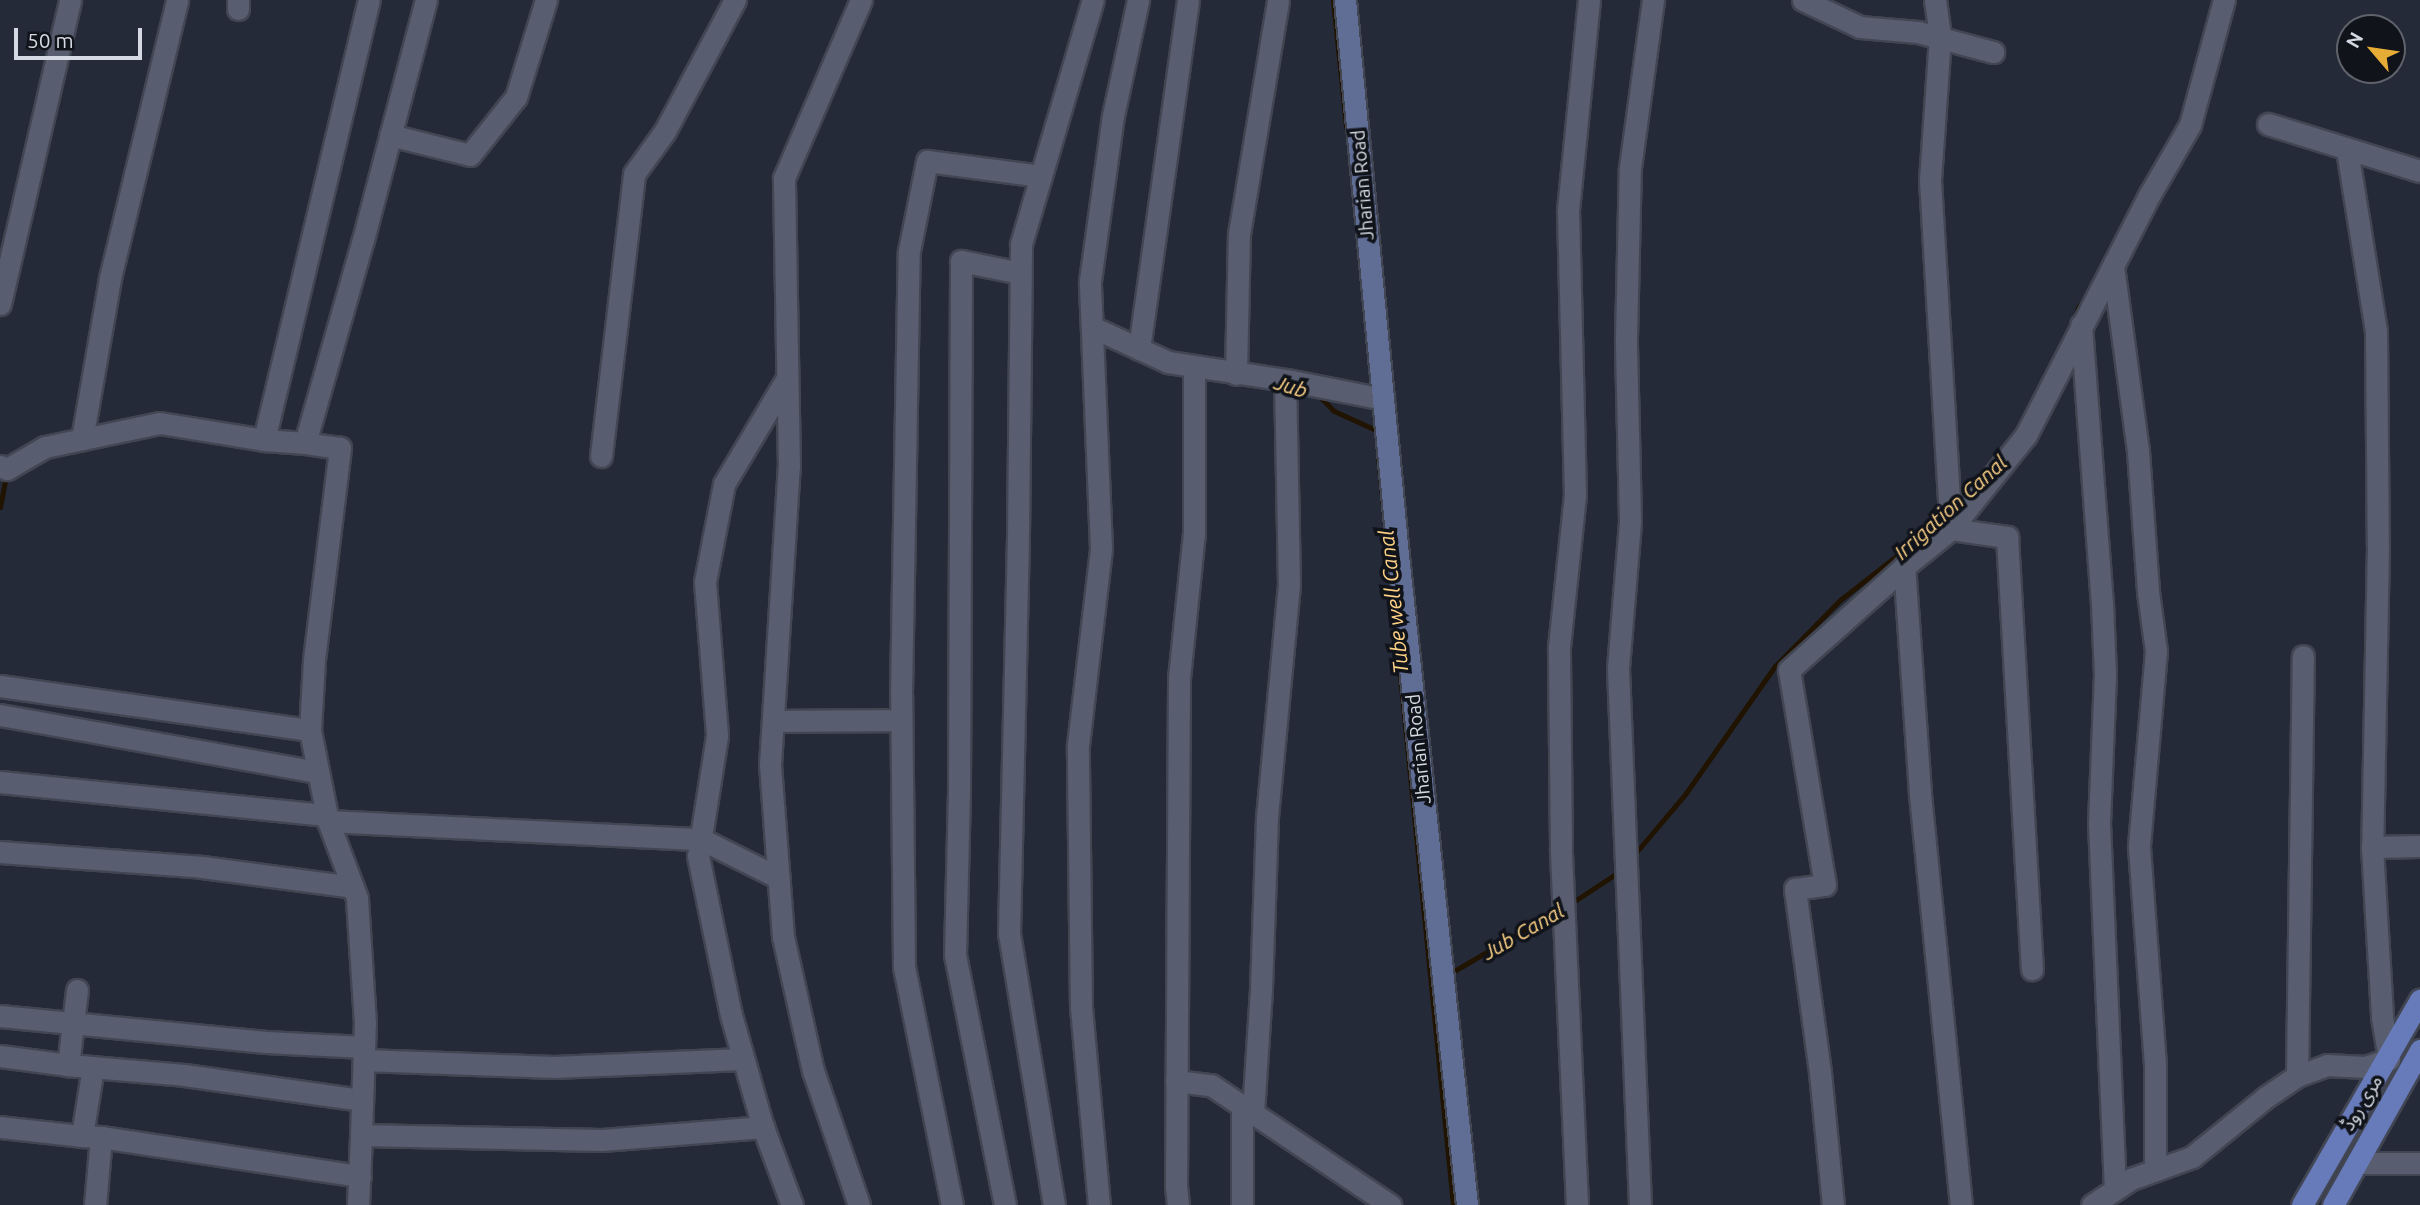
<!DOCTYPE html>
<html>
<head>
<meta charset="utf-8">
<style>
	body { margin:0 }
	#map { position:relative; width:2420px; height:1205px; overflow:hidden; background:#252a39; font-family:Ubuntu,"Noto Sans Arabic",sans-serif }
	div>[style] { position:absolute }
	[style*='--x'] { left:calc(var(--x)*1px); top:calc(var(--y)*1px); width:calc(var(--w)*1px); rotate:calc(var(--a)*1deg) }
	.stream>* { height:5px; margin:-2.5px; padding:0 2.5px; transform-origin:2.5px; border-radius:2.5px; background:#201300 }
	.roads { filter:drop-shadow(2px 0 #424653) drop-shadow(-2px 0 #424653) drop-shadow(0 2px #424653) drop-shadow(0 -2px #424653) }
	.minor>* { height:21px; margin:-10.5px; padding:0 10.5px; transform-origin:10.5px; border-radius:10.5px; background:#585e6f }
	.tertiary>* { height:21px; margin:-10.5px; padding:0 10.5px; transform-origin:10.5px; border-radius:10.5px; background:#585e6f }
	.secondary>* { height:21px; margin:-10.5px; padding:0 10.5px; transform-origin:10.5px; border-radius:10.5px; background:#606d95 }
	.primary>* { height:21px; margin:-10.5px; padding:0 10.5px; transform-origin:10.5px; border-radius:10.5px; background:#677bbb }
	span { translate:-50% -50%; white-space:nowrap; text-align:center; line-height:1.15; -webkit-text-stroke:7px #10131a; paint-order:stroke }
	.street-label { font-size:19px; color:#d5d9e3 }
	.water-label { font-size:21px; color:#fdd286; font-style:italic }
	.north { position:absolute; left:2336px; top:14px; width:70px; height:70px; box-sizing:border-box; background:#10131a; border:2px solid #5f626a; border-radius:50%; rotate:299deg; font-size:19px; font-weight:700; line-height:28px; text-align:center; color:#d5d9e3 }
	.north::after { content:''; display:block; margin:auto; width:24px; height:32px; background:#e6ad36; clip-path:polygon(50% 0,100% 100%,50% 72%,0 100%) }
	.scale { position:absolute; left:14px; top:28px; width:128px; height:32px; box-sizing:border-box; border:4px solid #d5d9e3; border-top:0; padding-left:9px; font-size:21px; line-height:24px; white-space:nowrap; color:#d5d9e3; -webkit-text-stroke:5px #10131a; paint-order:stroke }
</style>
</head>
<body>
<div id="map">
	<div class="stream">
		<i style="--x:1333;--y:0;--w:127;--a:84.1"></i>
		<i style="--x:2074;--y:321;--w:14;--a:-73"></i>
		<i style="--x:2078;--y:308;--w:18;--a:-56"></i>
		<i style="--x:1317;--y:394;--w:24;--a:45"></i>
		<i style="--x:1334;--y:411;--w:46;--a:24.3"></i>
		<i style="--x:1378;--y:456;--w:753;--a:84.28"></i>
		<i style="--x:1957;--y:497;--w:35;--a:-43"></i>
		<i style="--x:0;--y:507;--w:33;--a:-79"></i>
		<i style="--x:1633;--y:856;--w:82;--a:-49.9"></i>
		<i style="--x:1686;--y:793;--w:155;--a:-55"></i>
		<i style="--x:1775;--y:666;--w:93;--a:-45.4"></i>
		<i style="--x:1840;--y:600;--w:115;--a:-38"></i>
		<i style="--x:1931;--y:529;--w:21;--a:-55"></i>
		<i style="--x:1570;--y:904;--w:60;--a:-33.4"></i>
		<i style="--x:1449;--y:974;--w:126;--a:-30.4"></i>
	</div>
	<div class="roads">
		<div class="minor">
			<i style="--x:1803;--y:0;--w:63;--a:25.3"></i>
			<i style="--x:1860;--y:27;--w:58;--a:4.9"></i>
			<i style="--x:1918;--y:32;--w:78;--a:14.9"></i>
			<i style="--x:1935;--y:0;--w:37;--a:82"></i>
			<i style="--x:1940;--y:37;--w:143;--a:94"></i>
			<i style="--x:1930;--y:180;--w:350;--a:86.6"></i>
			<i style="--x:238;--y:9;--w:9;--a:-90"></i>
			<i style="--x:2268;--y:124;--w:159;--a:17.2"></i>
			<i style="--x:390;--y:135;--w:82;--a:14"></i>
			<i style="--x:470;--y:155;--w:74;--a:-51.6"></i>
			<i style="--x:516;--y:97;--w:102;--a:-72.8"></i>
			<i style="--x:2347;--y:150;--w:184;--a:80.9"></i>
			<i style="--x:2376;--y:332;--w:214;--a:89.5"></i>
			<i style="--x:2378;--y:546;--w:301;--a:91.1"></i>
			<i style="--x:2372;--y:847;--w:170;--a:86.6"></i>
			<i style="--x:2382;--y:1017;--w:43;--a:80.5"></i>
			<i style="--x:2113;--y:266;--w:187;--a:82.3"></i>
			<i style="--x:2138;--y:451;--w:141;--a:85.9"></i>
			<i style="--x:2148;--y:592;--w:60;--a:82.3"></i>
			<i style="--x:2156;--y:651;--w:197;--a:95"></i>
			<i style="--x:2139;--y:847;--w:220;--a:85.8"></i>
			<i style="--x:2155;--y:1066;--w:103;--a:90"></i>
			<i style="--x:0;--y:304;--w:312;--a:-77"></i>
			<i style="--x:2081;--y:325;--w:279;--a:85.7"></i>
			<i style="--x:2102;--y:603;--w:71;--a:87.6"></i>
			<i style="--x:2105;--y:674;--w:149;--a:92.3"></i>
			<i style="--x:2099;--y:823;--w:366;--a:87.5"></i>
			<i style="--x:1092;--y:327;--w:84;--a:24.7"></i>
			<i style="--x:1168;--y:362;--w:125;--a:8.7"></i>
			<i style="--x:1292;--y:381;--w:93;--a:11.2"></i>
			<i style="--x:1139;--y:349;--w:352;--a:-82"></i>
			<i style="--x:1236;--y:374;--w:140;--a:-88.8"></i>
			<i style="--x:1239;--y:234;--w:237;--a:-80.5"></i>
			<i style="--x:786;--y:380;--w:121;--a:120.8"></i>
			<i style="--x:724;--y:484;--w:100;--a:101"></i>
			<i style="--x:705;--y:582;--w:154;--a:85.5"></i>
			<i style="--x:717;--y:736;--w:121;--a:99"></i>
			<i style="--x:698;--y:856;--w:162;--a:78.3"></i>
			<i style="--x:731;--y:1015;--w:116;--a:74.1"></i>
			<i style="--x:763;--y:1127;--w:83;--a:69.6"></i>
			<i style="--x:82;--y:439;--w:163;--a:-80.1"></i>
			<i style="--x:110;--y:278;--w:286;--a:-76.4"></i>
			<i style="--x:264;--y:440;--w:452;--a:-76.6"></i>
			<i style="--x:601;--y:456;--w:284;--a:-83.3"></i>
			<i style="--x:634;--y:174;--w:53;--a:-54.2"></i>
			<i style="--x:665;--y:131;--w:149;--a:-61.9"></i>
			<i style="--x:0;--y:466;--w:8;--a:23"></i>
			<i style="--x:7;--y:469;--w:44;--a:-30.1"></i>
			<i style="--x:45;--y:447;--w:117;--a:-11.8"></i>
			<i style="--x:160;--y:423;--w:105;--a:9.3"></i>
			<i style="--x:264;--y:440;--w:41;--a:4.2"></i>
			<i style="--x:1951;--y:529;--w:120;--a:-51.4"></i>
			<i style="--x:2026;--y:435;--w:271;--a:-62.8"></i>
			<i style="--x:2150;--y:194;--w:80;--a:-59.9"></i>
			<i style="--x:2190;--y:125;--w:130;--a:-74.8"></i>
			<i style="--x:0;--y:686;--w:313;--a:8.1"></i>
			<i style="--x:0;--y:715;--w:323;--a:10.2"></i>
			<i style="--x:773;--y:721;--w:128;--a:-0.4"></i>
			<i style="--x:0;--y:782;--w:328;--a:5.8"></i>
			<i style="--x:328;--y:821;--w:373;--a:2.8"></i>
			<i style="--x:701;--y:839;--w:87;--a:26.6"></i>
			<i style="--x:2372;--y:847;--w:48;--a:-1.2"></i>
			<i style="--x:0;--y:852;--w:203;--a:4.2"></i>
			<i style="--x:202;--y:867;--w:152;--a:7.5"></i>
			<i style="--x:77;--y:990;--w:76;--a:96.8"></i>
			<i style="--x:68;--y:1065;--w:25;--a:5"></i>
			<i style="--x:93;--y:1067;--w:70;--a:99.1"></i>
			<i style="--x:82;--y:1136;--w:19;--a:3"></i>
			<i style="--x:101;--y:1137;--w:68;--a:95"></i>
			<i style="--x:0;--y:1016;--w:267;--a:5.6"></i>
			<i style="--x:266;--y:1042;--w:98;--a:2.9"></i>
			<i style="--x:0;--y:1056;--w:69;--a:7.5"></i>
			<i style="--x:68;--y:1065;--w:116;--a:4.9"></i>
			<i style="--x:184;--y:1075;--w:180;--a:8"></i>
			<i style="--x:364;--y:1060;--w:190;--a:2.1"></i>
			<i style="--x:554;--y:1067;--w:189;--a:-2.4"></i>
			<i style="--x:2297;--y:1076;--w:420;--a:-89.2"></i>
			<i style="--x:1176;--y:1081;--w:35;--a:7"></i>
			<i style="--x:1211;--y:1085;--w:216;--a:33.8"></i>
			<i style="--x:1242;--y:1106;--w:99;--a:90"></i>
			<i style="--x:1253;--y:1113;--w:124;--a:-86.3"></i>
			<i style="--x:1261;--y:989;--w:172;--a:-88"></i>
			<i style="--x:1267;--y:817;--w:233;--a:-84.6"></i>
			<i style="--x:1289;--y:585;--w:205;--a:-91.1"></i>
			<i style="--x:0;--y:1127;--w:82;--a:6.3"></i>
			<i style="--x:361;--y:1135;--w:112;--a:-88"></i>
			<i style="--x:365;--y:1023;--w:125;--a:-93.7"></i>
			<i style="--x:357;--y:898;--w:82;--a:-110.6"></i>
			<i style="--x:328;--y:821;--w:93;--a:-101.2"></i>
			<i style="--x:310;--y:730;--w:70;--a:-86.7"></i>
			<i style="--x:314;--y:660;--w:214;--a:-83"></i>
			<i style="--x:340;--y:448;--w:35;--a:-172"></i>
			<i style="--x:305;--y:443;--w:211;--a:-74.1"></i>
			<i style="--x:363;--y:240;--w:248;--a:-75.3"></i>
			<i style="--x:101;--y:1137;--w:262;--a:8.6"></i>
			<i style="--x:2357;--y:1163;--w:63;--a:0"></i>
			<i style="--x:358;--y:1205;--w:70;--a:-87.5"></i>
			<i style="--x:361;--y:1135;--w:241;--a:1.2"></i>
			<i style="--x:602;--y:1140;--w:162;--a:-4.6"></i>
			<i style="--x:859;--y:1205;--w:142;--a:-108.9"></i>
			<i style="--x:813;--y:1071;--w:137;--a:-102.6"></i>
			<i style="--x:783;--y:937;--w:172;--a:-94.3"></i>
			<i style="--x:770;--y:765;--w:299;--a:-86.4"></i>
			<i style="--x:789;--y:467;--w:289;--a:-91"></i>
			<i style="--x:784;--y:178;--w:194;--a:-66.6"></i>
			<i style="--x:952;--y:1205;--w:244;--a:-101.4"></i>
			<i style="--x:904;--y:966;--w:272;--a:-90.6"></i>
			<i style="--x:901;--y:694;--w:443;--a:-89"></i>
			<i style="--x:909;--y:251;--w:92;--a:-78.7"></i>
			<i style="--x:927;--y:161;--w:115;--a:7.5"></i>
			<i style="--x:1005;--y:1205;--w:255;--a:-101.3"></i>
			<i style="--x:955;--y:955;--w:167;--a:-88.6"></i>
			<i style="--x:959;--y:788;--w:527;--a:-89.78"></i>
			<i style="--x:961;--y:261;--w:60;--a:11.5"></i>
			<i style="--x:1054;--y:1205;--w:276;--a:-99.4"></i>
			<i style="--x:1009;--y:933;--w:397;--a:-88.7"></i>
			<i style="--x:1018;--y:536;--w:292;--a:-89.4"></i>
			<i style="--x:1021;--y:244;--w:254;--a:-73.6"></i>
			<i style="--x:1099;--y:1205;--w:198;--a:-95.2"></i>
			<i style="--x:1081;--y:1008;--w:263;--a:-90.7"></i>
			<i style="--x:1078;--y:745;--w:198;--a:-83.3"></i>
			<i style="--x:1101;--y:548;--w:267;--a:-92.4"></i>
			<i style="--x:1090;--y:281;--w:167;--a:-82.1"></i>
			<i style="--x:1113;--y:116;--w:119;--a:-77.8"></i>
			<i style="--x:1178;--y:1205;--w:18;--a:-96"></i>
			<i style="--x:1176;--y:1187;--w:509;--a:-89.66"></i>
			<i style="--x:1179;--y:678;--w:146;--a:-84.1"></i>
			<i style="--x:1194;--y:533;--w:166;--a:-90"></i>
			<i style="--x:1577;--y:1205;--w:358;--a:-92.6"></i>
			<i style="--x:1561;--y:847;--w:200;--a:-90.6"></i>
			<i style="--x:1559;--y:647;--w:152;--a:-84"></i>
			<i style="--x:1575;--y:496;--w:286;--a:-91.4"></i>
			<i style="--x:1568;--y:210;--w:211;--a:-84.3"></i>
			<i style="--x:1640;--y:1205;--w:537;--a:-92.35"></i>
			<i style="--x:1618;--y:668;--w:147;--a:-85.3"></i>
			<i style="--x:1630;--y:521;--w:182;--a:-91.3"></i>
			<i style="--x:1626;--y:339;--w:171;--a:-88.7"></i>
			<i style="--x:1630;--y:168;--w:170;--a:-82.2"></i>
			<i style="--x:1833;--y:1205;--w:134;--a:-95.6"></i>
			<i style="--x:1820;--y:1072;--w:185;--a:-97.8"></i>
			<i style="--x:1795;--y:889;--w:30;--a:-8"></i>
			<i style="--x:1825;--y:885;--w:218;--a:-99.5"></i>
			<i style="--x:1789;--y:670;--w:154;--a:-41.8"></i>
			<i style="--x:1961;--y:1205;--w:414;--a:-95.7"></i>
			<i style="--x:1920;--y:793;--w:227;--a:-94"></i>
			<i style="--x:1904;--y:567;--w:60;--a:-39"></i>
			<i style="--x:1951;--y:529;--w:57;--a:8.1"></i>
			<i style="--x:2007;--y:537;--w:433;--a:86.7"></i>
		</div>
		<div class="tertiary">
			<i style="--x:2092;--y:1205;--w:47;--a:-33.7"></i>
			<i style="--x:2131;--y:1179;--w:65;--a:-19.8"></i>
			<i style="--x:2192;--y:1157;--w:95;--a:-39"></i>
			<i style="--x:2266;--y:1097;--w:37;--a:-34"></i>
			<i style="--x:2297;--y:1076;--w:32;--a:-20"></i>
			<i style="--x:2327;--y:1065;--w:38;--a:3"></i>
			<i style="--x:2365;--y:1067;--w:25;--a:-18"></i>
		</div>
		<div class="secondary">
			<i style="--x:1345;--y:0;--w:558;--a:84.55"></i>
			<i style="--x:1398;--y:555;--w:654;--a:83.94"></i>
		</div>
		<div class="primary">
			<i style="--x:2302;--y:1205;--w:237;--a:-60.1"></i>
			<i style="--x:2333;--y:1205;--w:178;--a:-60.7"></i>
		</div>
	</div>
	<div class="street-label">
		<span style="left:1363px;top:185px;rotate:-95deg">Jharian Road</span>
		<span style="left:1419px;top:749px;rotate:-96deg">Jharian Road</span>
		<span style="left:2362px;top:1103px;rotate:-59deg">مری روڈ</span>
	</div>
	<div class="water-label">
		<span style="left:1291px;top:386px;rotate:17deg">Jub</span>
		<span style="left:1950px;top:507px;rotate:-42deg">Irrigation Canal</span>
		<span style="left:1393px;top:602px;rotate:-96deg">Tube well Canal</span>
		<span style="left:1523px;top:931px;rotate:-30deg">Jub Canal</span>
	</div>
	<div class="north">N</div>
	<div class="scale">50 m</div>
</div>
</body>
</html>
